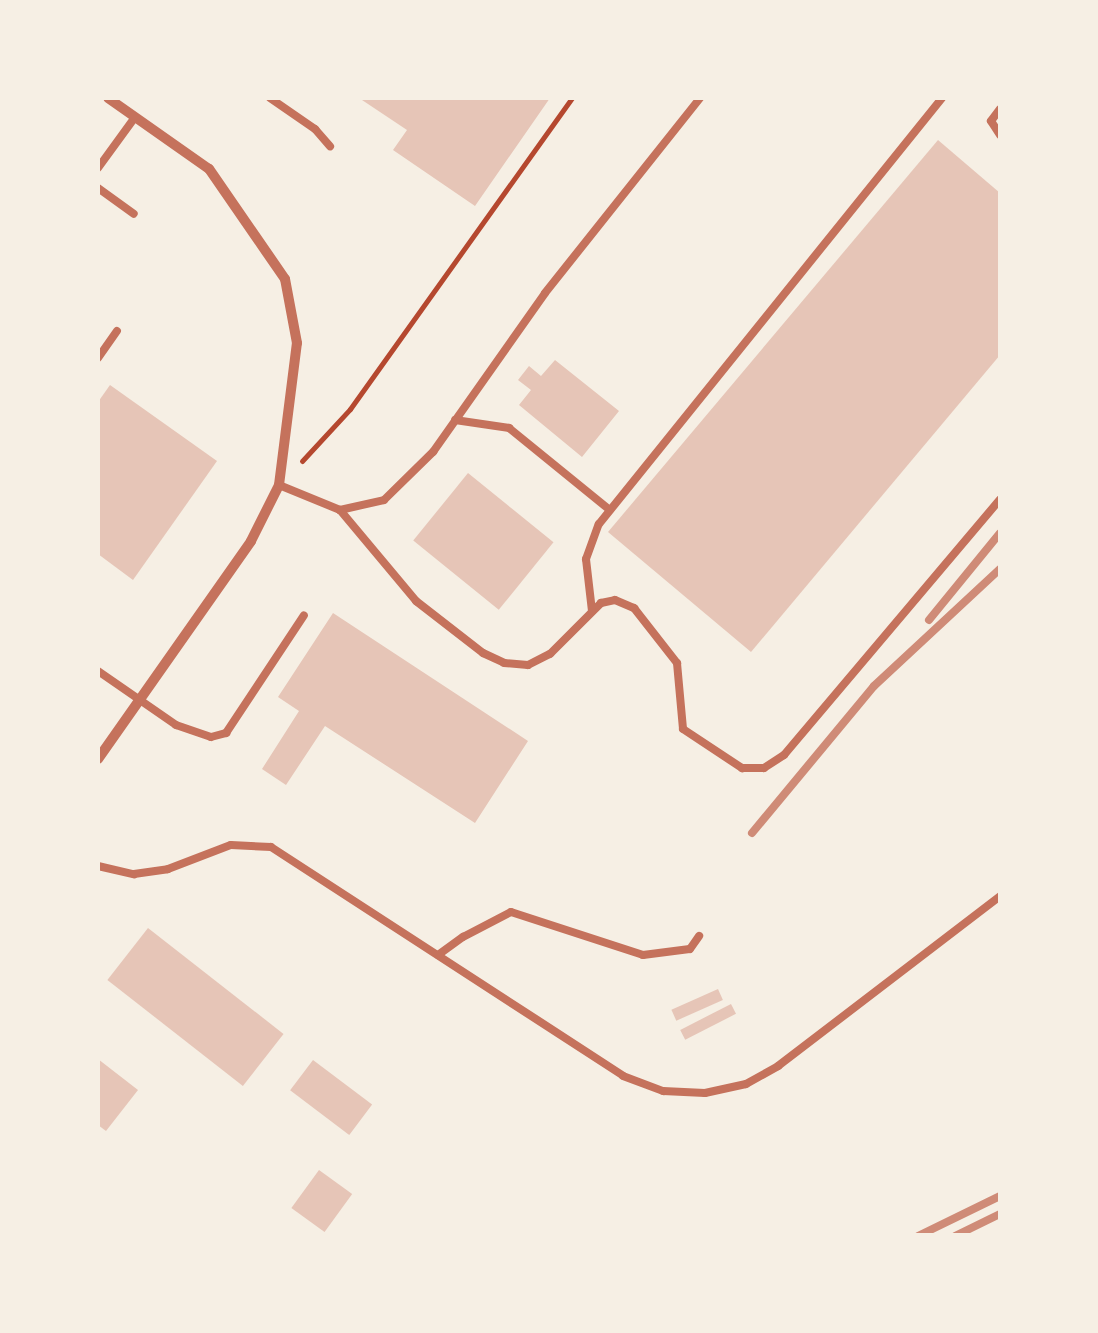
<!DOCTYPE html>
<html>
<head>
<meta charset="utf-8">
<style>
	body { margin:0 }
	#map { position:relative; width:1098px; height:1333px; overflow:hidden; background:#f6efe4; font-family:"Nunito Sans",sans-serif }
	div>[style] { position:absolute }
	[style*='--x'] { left:calc(var(--x)*1px); top:calc(var(--y)*1px); width:calc(var(--w)*1px); rotate:calc(var(--a)*1deg) }
	.building>* { inset:0; background:#e6c5b7; transform-origin:0 0 }
	.path>* { height:5px; margin:-2.5px; padding:0 2.5px; transform-origin:2.5px; border-radius:2.5px; background:#b5482f }
	.service>* { height:8px; margin:-4px; padding:0 4px; transform-origin:4px; border-radius:4px; background:#c5725c }
	.minor>* { height:10px; margin:-5px; padding:0 5px; transform-origin:5px; border-radius:5px; background:#c5725c }
	.rail>* { height:8px; margin:-4px; padding:0 4px; transform-origin:4px; border-radius:4px; background:#cf8b77 }
	span { translate:-50% -50%; white-space:nowrap; text-align:center; line-height:1.15; -webkit-text-stroke:8px #f6efe4; paint-order:stroke }
	.frame { position:absolute; inset:0; border:100px solid #f6efe4; pointer-events:none }
</style>
</head>
<body>
<div id="map">
	<div class="building">
		<i style="clip-path:polygon(359px 98px,550px 98px,475px 206px,393px 150px,407px 130px)"></i>
		<i style="clip-path:polygon(938px 140px,1000px 193px,1000px 355px,751px 652px,608px 532px)"></i>
		<i style="clip-path:polygon(555px 360px,619px 411px,582px 457px,519px 405px,531px 390px,518px 380px,529px 366px,541px 376px)"></i>
		<i style="clip-path:polygon(110px 385px,217px 461px,133px 580px,98px 554px,98px 402px)"></i>
		<i style="left:468px;top:473px;width:110px;height:87px;rotate:39deg"></i>
		<i style="clip-path:polygon(333px 613px,528px 741px,475px 823px,325px 726px,286px 785px,262px 769px,299px 711px,278px 697px)"></i>
		<i style="left:148px;top:928px;width:172px;height:66px;rotate:38deg"></i>
		<i style="left:718px;top:989px;width:12px;height:51px;rotate:66deg"></i>
		<i style="left:731px;top:1004px;width:11px;height:57px;rotate:63deg"></i>
		<i style="clip-path:polygon(98px 1059px,138px 1090px,106px 1131px,98px 1125px)"></i>
		<i style="left:313px;top:1060px;width:74px;height:38px;rotate:37deg"></i>
		<i style="left:319px;top:1170px;width:41px;height:47px;rotate:36deg"></i>
	</div>
	<div class="path">
		<i style="--x:302;--y:461;--w:71;--a:-47.3"></i>
		<i style="--x:350;--y:409;--w:382;--a:-54.5"></i>
	</div>
	<div class="service">
		<i style="--x:270;--y:98;--w:55;--a:34.6"></i>
		<i style="--x:315;--y:129;--w:23;--a:49"></i>
		<i style="--x:1000;--y:109;--w:15;--a:127"></i>
		<i style="--x:991;--y:121;--w:17;--a:57"></i>
		<i style="--x:98;--y:168;--w:63;--a:-54"></i>
		<i style="--x:98;--y:188;--w:44;--a:35.8"></i>
		<i style="--x:98;--y:358;--w:33;--a:-55"></i>
		<i style="--x:455;--y:420;--w:55;--a:8.4"></i>
		<i style="--x:509;--y:428;--w:130;--a:39.1"></i>
		<i style="--x:279;--y:485;--w:66;--a:22.3"></i>
		<i style="--x:340;--y:510;--w:45;--a:-12.8"></i>
		<i style="--x:384;--y:500;--w:69;--a:-44.4"></i>
		<i style="--x:433;--y:452;--w:194;--a:-54.8"></i>
		<i style="--x:545;--y:293;--w:249;--a:-51.5"></i>
		<i style="--x:340;--y:510;--w:119;--a:50.1"></i>
		<i style="--x:416;--y:601;--w:85;--a:37.8"></i>
		<i style="--x:483;--y:653;--w:23;--a:25"></i>
		<i style="--x:504;--y:663;--w:24;--a:5"></i>
		<i style="--x:528;--y:665;--w:25;--a:-27"></i>
		<i style="--x:550;--y:654;--w:72;--a:-45"></i>
		<i style="--x:601;--y:603;--w:14;--a:-12"></i>
		<i style="--x:615;--y:600;--w:21;--a:23"></i>
		<i style="--x:634;--y:608;--w:70;--a:52"></i>
		<i style="--x:677;--y:663;--w:66;--a:84.8"></i>
		<i style="--x:683;--y:729;--w:71;--a:33.5"></i>
		<i style="--x:742;--y:768;--w:22;--a:0"></i>
		<i style="--x:764;--y:768;--w:24;--a:-33"></i>
		<i style="--x:784;--y:755;--w:335;--a:-49.8"></i>
		<i style="--x:592;--y:611;--w:52;--a:-96.6"></i>
		<i style="--x:586;--y:559;--w:37;--a:-70"></i>
		<i style="--x:599;--y:524;--w:547;--a:-51.16"></i>
		<i style="--x:98;--y:671;--w:95;--a:34.7"></i>
		<i style="--x:176;--y:725;--w:37;--a:19"></i>
		<i style="--x:211;--y:737;--w:16;--a:-15"></i>
		<i style="--x:226;--y:733;--w:141;--a:-56.5"></i>
		<i style="--x:98;--y:866;--w:37;--a:13"></i>
		<i style="--x:134;--y:874;--w:34;--a:-8"></i>
		<i style="--x:168;--y:869;--w:67;--a:-20.9"></i>
		<i style="--x:231;--y:845;--w:40;--a:2.9"></i>
		<i style="--x:271;--y:847;--w:420;--a:33"></i>
		<i style="--x:623;--y:1076;--w:43;--a:20.6"></i>
		<i style="--x:663;--y:1091;--w:42;--a:2.7"></i>
		<i style="--x:705;--y:1093;--w:42;--a:-12.4"></i>
		<i style="--x:746;--y:1084;--w:37;--a:-29"></i>
		<i style="--x:778;--y:1066;--w:280;--a:-37.4"></i>
		<i style="--x:438;--y:955;--w:31;--a:-36"></i>
		<i style="--x:463;--y:937;--w:54;--a:-27.5"></i>
		<i style="--x:511;--y:912;--w:139;--a:18"></i>
		<i style="--x:643;--y:955;--w:47;--a:-7.3"></i>
		<i style="--x:690;--y:949;--w:16;--a:-55"></i>
	</div>
	<div class="minor">
		<i style="--x:98;--y:759;--w:266;--a:-54.9"></i>
		<i style="--x:251;--y:541;--w:63;--a:-63.4"></i>
		<i style="--x:279;--y:485;--w:143;--a:-82.8"></i>
		<i style="--x:297;--y:343;--w:65;--a:-100.6"></i>
		<i style="--x:285;--y:279;--w:134;--a:-124.6"></i>
		<i style="--x:209;--y:169;--w:123;--a:-144.9"></i>
	</div>
	<div class="rail">
		<i style="--x:929;--y:620;--w:112;--a:-50.8"></i>
		<i style="--x:752;--y:833;--w:191;--a:-50.3"></i>
		<i style="--x:874;--y:686;--w:172;--a:-42.9"></i>
		<i style="--x:918;--y:1236;--w:91;--a:-26"></i>
		<i style="--x:955;--y:1236;--w:50;--a:-26.1"></i>
	</div>
	<div class="frame"></div>
</div>
</body>
</html>
